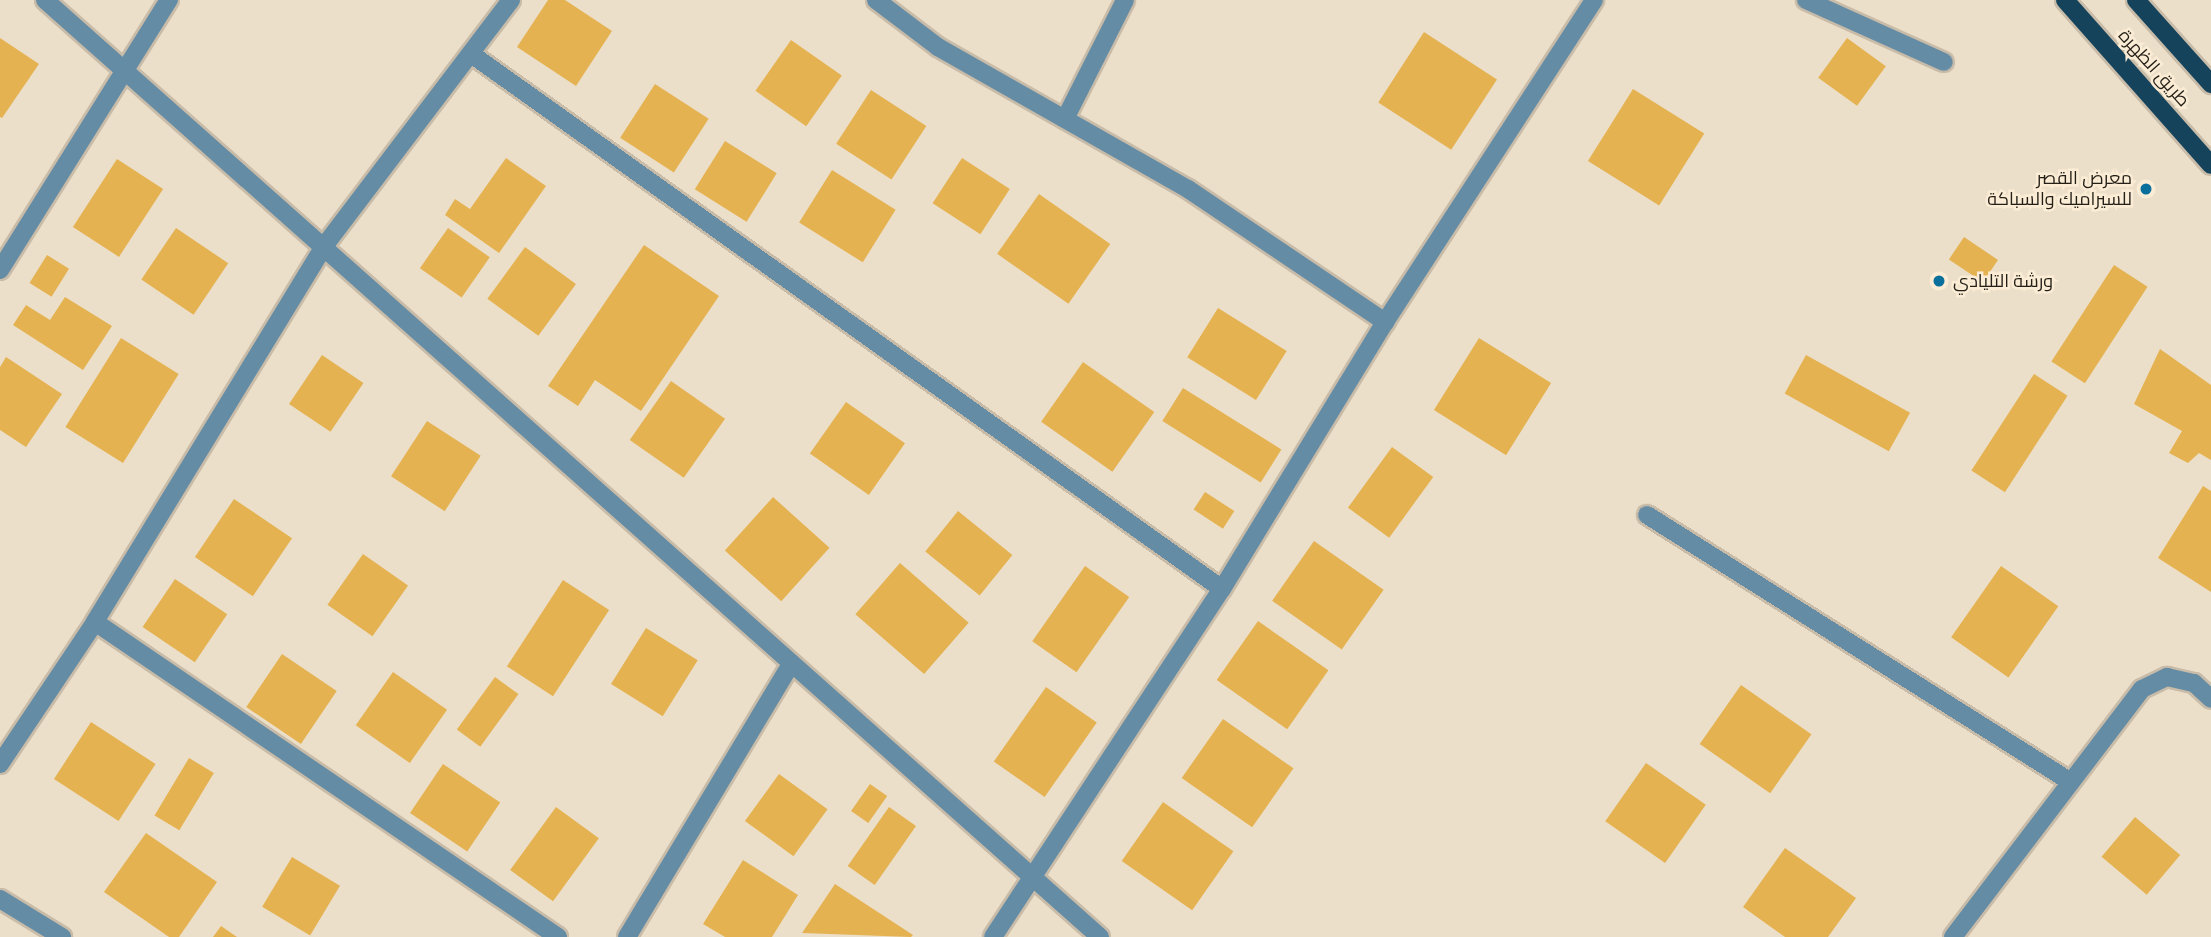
<!DOCTYPE html>
<html>
<head>
<meta charset="utf-8">
<style>
	body { margin:0 }
	#map { position:relative; width:2211px; height:937px; overflow:hidden; background:#ecdfc9; font-family:Merriweather,Cairo,serif }
	div>[style] { position:absolute }
	[style*='--x'] { left:calc(var(--x)*1px); top:calc(var(--y)*1px); width:calc(var(--w)*1px); rotate:calc(var(--a)*1deg) }
	.building>* { inset:0; background:#e5b251; transform-origin:0 0 }
	.roads { filter:drop-shadow(2px 0 #c8bca9) drop-shadow(-2px 0 #c8bca9) drop-shadow(0 2px #c8bca9) drop-shadow(0 -2px #c8bca9) }
	.minor>* { height:18px; margin:-9px; padding:0 9px; transform-origin:9px; border-radius:9px; background:#658ca5 }
	.major>* { height:18px; margin:-9px; padding:0 9px; transform-origin:9px; border-radius:9px; background:#15435c }
	.dots>* { width:19px; height:19px; translate:-50% -50%; box-sizing:border-box; border:4px solid #faecd5; border-radius:50% }
	span { translate:-50% -50%; white-space:nowrap; text-align:center; line-height:1.15; -webkit-text-stroke:5px #faecd5; paint-order:stroke }
	.street-label { font-size:18px; color:#241f17 }
	.poi-label { font-size:18px; color:#241f17 }
	.right { translate:-100% -50%; text-align:right }
	.left { translate:0 -50%; text-align:left }
</style>
</head>
<body>
<div id="map">
	<div class="building">
		<i style="clip-path:polygon(548px 0,565px 0,612px 31px,576px 86px,517px 47px)"></i>
		<i style="left:1424px;top:32px;width:87px;height:84px;rotate:33deg"></i>
		<i style="clip-path:polygon(0 38px,39px 64px,2px 118px,0 117px)"></i>
		<i style="left:1847px;top:38px;width:48px;height:49px;rotate:36deg"></i>
		<i style="left:791px;top:40px;width:62px;height:62px;rotate:35deg"></i>
		<i style="left:655px;top:84px;width:64px;height:64px;rotate:33deg"></i>
		<i style="left:1633px;top:89px;width:84px;height:85px;rotate:32deg"></i>
		<i style="left:871px;top:90px;width:66px;height:64px;rotate:33deg"></i>
		<i style="left:725px;top:141px;width:61px;height:57px;rotate:32deg"></i>
		<i style="clip-path:polygon(506px 158px,546px 186px,499px 253px,445px 215px,455px 199px,470px 209px)"></i>
		<i style="left:962px;top:158px;width:57px;height:54px;rotate:33deg"></i>
		<i style="left:117px;top:159px;width:55px;height:81px;rotate:33deg"></i>
		<i style="left:832px;top:170px;width:75px;height:62px;rotate:32deg"></i>
		<i style="left:1039px;top:194px;width:87px;height:73px;rotate:35deg"></i>
		<i style="left:176px;top:228px;width:63px;height:62px;rotate:34deg"></i>
		<i style="left:448px;top:228px;width:51px;height:49px;rotate:35deg"></i>
		<i style="left:1964px;top:237px;width:41px;height:27px;rotate:34deg"></i>
		<i style="clip-path:polygon(644px 245px,719px 296px,641px 411px,595px 380px,578px 406px,548px 386px)"></i>
		<i style="left:525px;top:247px;width:63px;height:64px;rotate:36deg"></i>
		<i style="left:47px;top:255px;width:26px;height:33px;rotate:32deg"></i>
		<i style="left:2114px;top:265px;width:40px;height:115px;rotate:33deg"></i>
		<i style="clip-path:polygon(65px 297px,112px 326px,83px 370px,13px 325px,26px 305px,50px 320px)"></i>
		<i style="left:1218px;top:308px;width:81px;height:58px;rotate:32deg"></i>
		<i style="left:121px;top:338px;width:68px;height:105px;rotate:32deg"></i>
		<i style="left:1479px;top:338px;width:85px;height:85px;rotate:32deg"></i>
		<i style="clip-path:polygon(2160px 349px,2211px 385px,2211px 460px,2199px 453px,2188px 463px,2169px 453px,2182px 431px,2134px 404px)"></i>
		<i style="left:322px;top:355px;width:50px;height:59px;rotate:34deg"></i>
		<i style="left:1806px;top:355px;width:119px;height:44px;rotate:29deg"></i>
		<i style="clip-path:polygon(6px 357px,62px 394px,26px 447px,0 430px,0 367px)"></i>
		<i style="left:1083px;top:362px;width:87px;height:73px;rotate:35deg"></i>
		<i style="left:2034px;top:374px;width:40px;height:115px;rotate:33deg"></i>
		<i style="left:671px;top:381px;width:66px;height:72px;rotate:35deg"></i>
		<i style="left:1183px;top:388px;width:116px;height:39px;rotate:32deg"></i>
		<i style="left:846px;top:402px;width:72px;height:63px;rotate:35deg"></i>
		<i style="left:427px;top:421px;width:64px;height:66px;rotate:33deg"></i>
		<i style="left:1392px;top:447px;width:51px;height:75px;rotate:36deg"></i>
		<i style="clip-path:polygon(2203px 486px,2211px 491px,2211px 592px,2158px 558px)"></i>
		<i style="left:1205px;top:492px;width:35px;height:21px;rotate:33deg"></i>
		<i style="left:773px;top:497px;width:76px;height:72px;rotate:42deg"></i>
		<i style="left:234px;top:499px;width:70px;height:70px;rotate:34deg"></i>
		<i style="left:958px;top:511px;width:70px;height:52px;rotate:39deg"></i>
		<i style="left:1314px;top:541px;width:85px;height:73px;rotate:35deg"></i>
		<i style="left:363px;top:554px;width:55px;height:62px;rotate:35deg"></i>
		<i style="left:900px;top:563px;width:91px;height:68px;rotate:41deg"></i>
		<i style="left:1085px;top:566px;width:54px;height:92px;rotate:35deg"></i>
		<i style="left:2001px;top:566px;width:70px;height:87px;rotate:35deg"></i>
		<i style="left:175px;top:579px;width:63px;height:58px;rotate:34deg"></i>
		<i style="left:563px;top:580px;width:55px;height:103px;rotate:33deg"></i>
		<i style="left:1258px;top:621px;width:86px;height:72px;rotate:35deg"></i>
		<i style="left:646px;top:628px;width:61px;height:66px;rotate:32deg"></i>
		<i style="left:282px;top:654px;width:66px;height:64px;rotate:34deg"></i>
		<i style="left:393px;top:672px;width:66px;height:65px;rotate:35deg"></i>
		<i style="left:495px;top:677px;width:29px;height:65px;rotate:36deg"></i>
		<i style="left:1741px;top:685px;width:86px;height:72px;rotate:35deg"></i>
		<i style="left:1046px;top:687px;width:62px;height:91px;rotate:35deg"></i>
		<i style="left:1223px;top:719px;width:86px;height:72px;rotate:35deg"></i>
		<i style="left:91px;top:722px;width:77px;height:68px;rotate:33deg"></i>
		<i style="left:189px;top:758px;width:29px;height:67px;rotate:31deg"></i>
		<i style="left:1646px;top:763px;width:73px;height:71px;rotate:35deg"></i>
		<i style="left:443px;top:764px;width:69px;height:59px;rotate:34deg"></i>
		<i style="left:779px;top:774px;width:60px;height:58px;rotate:36deg"></i>
		<i style="left:870px;top:784px;width:21px;height:33px;rotate:35deg"></i>
		<i style="left:1163px;top:802px;width:86px;height:72px;rotate:35deg"></i>
		<i style="left:556px;top:807px;width:53px;height:78px;rotate:36deg"></i>
		<i style="left:889px;top:807px;width:33px;height:72px;rotate:35deg"></i>
		<i style="left:2135px;top:817px;width:59px;height:52px;rotate:40deg"></i>
		<i style="clip-path:polygon(146px 833px,217px 882px,179px 937px,169px 937px,104px 892px)"></i>
		<i style="clip-path:polygon(1785px 848px,1856px 898px,1828px 937px,1785px 937px,1743px 907px)"></i>
		<i style="left:292px;top:857px;width:56px;height:58px;rotate:31deg"></i>
		<i style="clip-path:polygon(743px 860px,798px 895px,772px 937px,725px 937px,703px 924px)"></i>
		<i style="clip-path:polygon(835px 884px,913px 935px,911px 937px,802px 933px)"></i>
		<i style="clip-path:polygon(221px 926px,237px 937px,213px 937px)"></i>
	</div>
	<div class="roads">
		<div class="minor">
			<i style="--x:45;--y:0;--w:1411;--a:41.61"></i>
			<i style="--x:511;--y:0;--w:311;--a:127.2"></i>
			<i style="--x:323;--y:248;--w:438;--a:121.4"></i>
			<i style="--x:95;--y:622;--w:560;--a:34.23"></i>
			<i style="--x:876;--y:0;--w:78;--a:37.2"></i>
			<i style="--x:938;--y:47;--w:288;--a:29.6"></i>
			<i style="--x:1188;--y:189;--w:238;--a:34"></i>
			<i style="--x:1806;--y:0;--w:151;--a:24.2"></i>
			<i style="--x:474;--y:56;--w:918;--a:35.47"></i>
			<i style="--x:1065;--y:119;--w:133;--a:-63.2"></i>
			<i style="--x:0;--y:270;--w:319;--a:-58"></i>
			<i style="--x:1647;--y:515;--w:499;--a:32.2"></i>
			<i style="--x:0;--y:764;--w:171;--a:-56.2"></i>
			<i style="--x:0;--y:899;--w:73;--a:31.5"></i>
			<i style="--x:627;--y:937;--w:318;--a:-59"></i>
			<i style="--x:993;--y:937;--w:417;--a:-56.7"></i>
			<i style="--x:1222;--y:589;--w:313;--a:-58.6"></i>
			<i style="--x:1385;--y:322;--w:384;--a:-57"></i>
			<i style="--x:1953;--y:937;--w:312;--a:-52.7"></i>
			<i style="--x:2142;--y:689;--w:28;--a:-26"></i>
			<i style="--x:2167;--y:677;--w:28;--a:13"></i>
			<i style="--x:2194;--y:683;--w:23;--a:43"></i>
		</div>
		<div class="major">
			<i style="--x:2065;--y:0;--w:220;--a:48.5"></i>
			<i style="--x:2136;--y:0;--w:113;--a:48.2"></i>
		</div>
	</div>
	<div class="dots">
		<i style="left:2146px;top:189px;background:#0c709d"></i>
		<i style="left:1939px;top:281px;background:#0c709d"></i>
	</div>
	<div class="street-label">
		<span style="left:2154px;top:68px;rotate:48deg">طريق الظهرة</span>
	</div>
	<div class="poi-label">
		<span class="right" style="left:2132px;top:189px">معرض القصر<br>للسيراميك والسباكة</span>
		<span class="left" style="left:1953px;top:281px">ورشة التليادي</span>
	</div>
</div>
</body>
</html>
